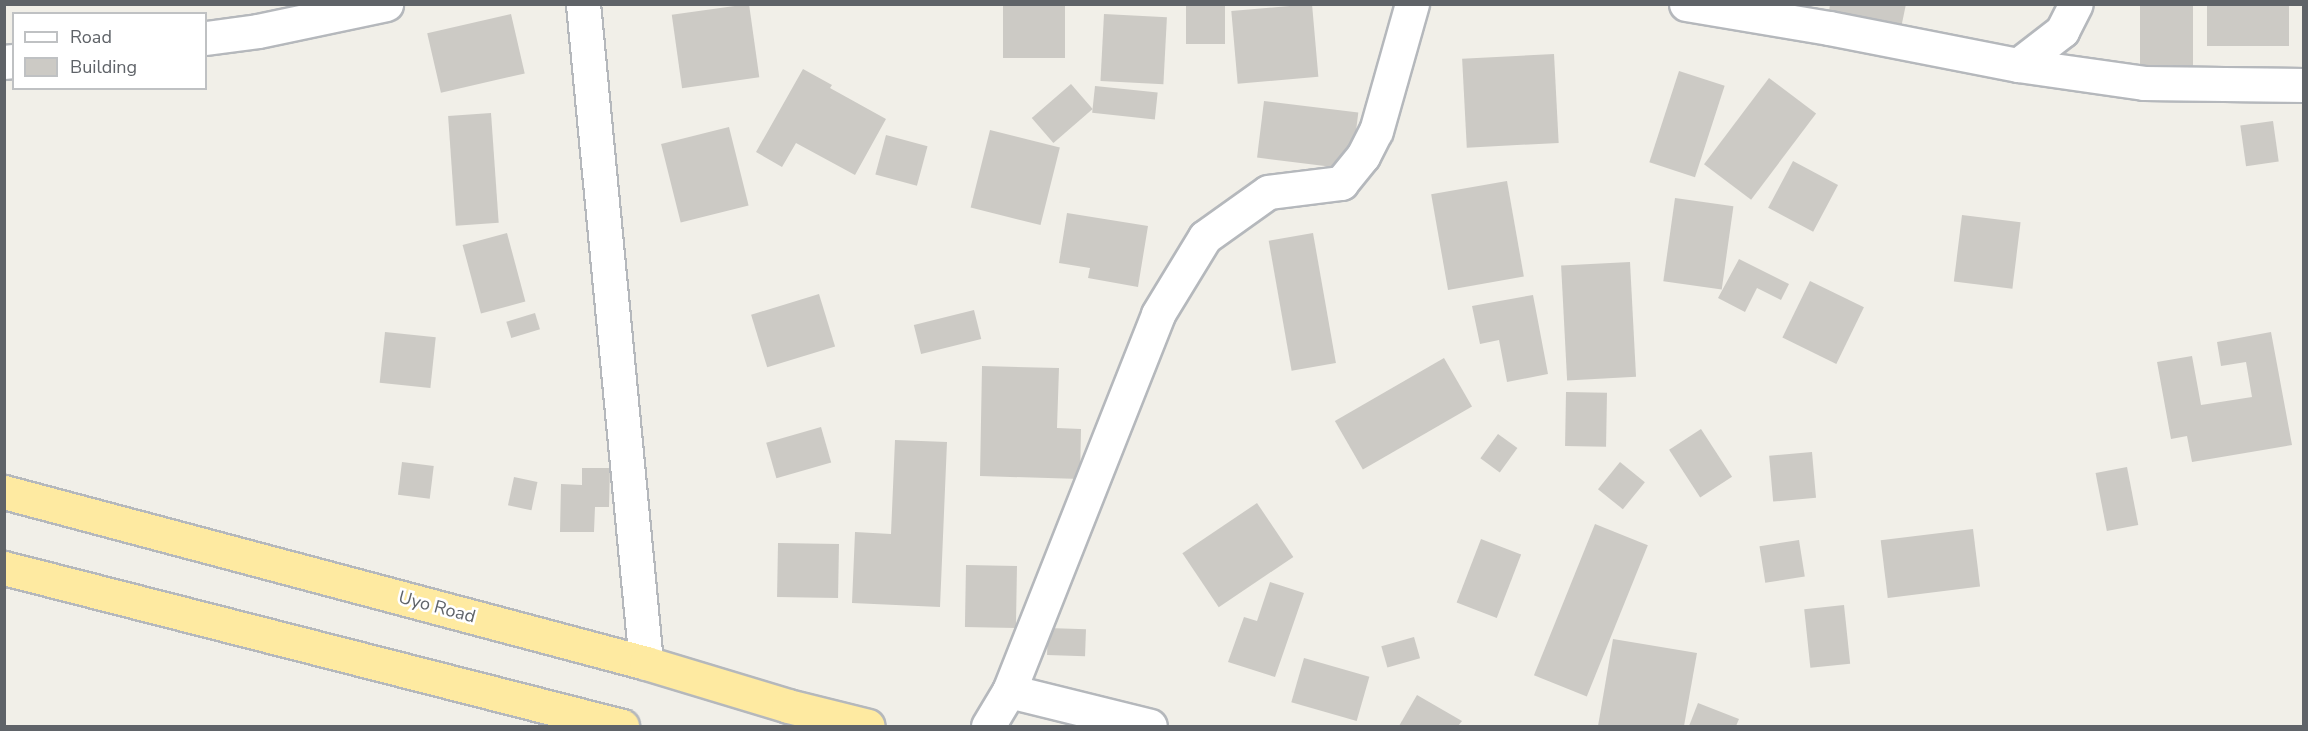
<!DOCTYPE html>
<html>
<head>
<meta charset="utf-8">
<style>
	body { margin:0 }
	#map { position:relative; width:2308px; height:731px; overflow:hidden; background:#f1efe8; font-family:"Nunito Sans",sans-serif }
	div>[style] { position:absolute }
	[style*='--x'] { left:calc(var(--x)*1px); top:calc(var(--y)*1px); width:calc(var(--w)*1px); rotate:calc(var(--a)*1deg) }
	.building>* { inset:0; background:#cccac5; transform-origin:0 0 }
	.roads { filter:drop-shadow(2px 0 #b5b8bc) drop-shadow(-2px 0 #b5b8bc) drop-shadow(0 2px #b5b8bc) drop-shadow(0 -2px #b5b8bc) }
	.minor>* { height:33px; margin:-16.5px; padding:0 16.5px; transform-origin:16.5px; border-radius:16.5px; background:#fff }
	.trunk>* { height:33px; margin:-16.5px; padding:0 16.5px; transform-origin:16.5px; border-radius:16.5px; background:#feeaa1 }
	span { translate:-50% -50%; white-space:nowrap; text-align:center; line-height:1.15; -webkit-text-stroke:5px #fff; paint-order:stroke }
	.street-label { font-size:18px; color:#5f6368 }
	.frame { position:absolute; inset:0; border:6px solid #5f6368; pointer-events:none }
	.legend { position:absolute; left:12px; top:12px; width:195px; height:78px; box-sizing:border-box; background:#fff; border:2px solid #bfc1c3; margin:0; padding:8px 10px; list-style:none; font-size:18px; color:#5f6368 }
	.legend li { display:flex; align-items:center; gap:12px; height:30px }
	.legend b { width:30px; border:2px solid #bfc1c3 }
</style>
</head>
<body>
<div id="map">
	<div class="building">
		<i style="left:749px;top:4px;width:74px;height:78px;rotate:82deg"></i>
		<i style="left:1003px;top:4px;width:62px;height:54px"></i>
		<i style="left:1186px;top:4px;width:39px;height:40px"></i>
		<i style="left:1312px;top:4px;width:73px;height:81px;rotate:85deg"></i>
		<i style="clip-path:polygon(1830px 4px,1906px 4px,1901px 28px,1829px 12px)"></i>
		<i style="left:2140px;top:4px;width:53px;height:69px"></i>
		<i style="left:2207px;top:5px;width:82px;height:41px"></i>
		<i style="left:511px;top:14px;width:61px;height:86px;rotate:77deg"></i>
		<i style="left:1104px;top:14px;width:63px;height:67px;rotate:3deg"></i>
		<i style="left:1554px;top:54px;width:89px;height:92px;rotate:87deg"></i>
		<i style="clip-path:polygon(803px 69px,832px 85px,830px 88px,886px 119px,855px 175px,796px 143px,782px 167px,756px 152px)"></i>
		<i style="left:1679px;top:71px;width:48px;height:96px;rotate:18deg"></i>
		<i style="left:1769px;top:78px;width:59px;height:108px;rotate:37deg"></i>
		<i style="left:1071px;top:84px;width:33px;height:52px;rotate:49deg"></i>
		<i style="left:1095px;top:86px;width:63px;height:27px;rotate:6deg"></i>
		<i style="left:1264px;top:101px;width:95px;height:57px;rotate:7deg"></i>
		<i style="left:491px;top:113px;width:110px;height:43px;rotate:86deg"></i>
		<i style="left:2273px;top:121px;width:41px;height:33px;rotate:82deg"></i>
		<i style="left:729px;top:127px;width:81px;height:70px;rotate:76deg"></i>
		<i style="left:990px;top:130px;width:72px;height:80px;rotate:14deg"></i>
		<i style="left:886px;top:135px;width:43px;height:41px;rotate:15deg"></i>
		<i style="left:1793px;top:161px;width:51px;height:53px;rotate:28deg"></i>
		<i style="left:1507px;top:181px;width:97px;height:77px;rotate:80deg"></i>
		<i style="left:1675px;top:198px;width:59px;height:84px;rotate:8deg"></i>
		<i style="clip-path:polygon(1067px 213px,1148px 226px,1138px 287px,1088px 278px,1090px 268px,1059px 263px)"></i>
		<i style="left:1962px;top:215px;width:59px;height:67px;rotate:7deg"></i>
		<i style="left:507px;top:233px;width:71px;height:46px;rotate:75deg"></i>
		<i style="left:1313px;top:233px;width:132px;height:45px;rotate:80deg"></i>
		<i style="clip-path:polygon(1739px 259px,1789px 284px,1781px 300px,1757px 288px,1745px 312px,1718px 298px)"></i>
		<i style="left:1630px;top:262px;width:115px;height:69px;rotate:87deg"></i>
		<i style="left:1810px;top:281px;width:60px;height:63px;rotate:26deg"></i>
		<i style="left:819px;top:294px;width:55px;height:71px;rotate:73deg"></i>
		<i style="clip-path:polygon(1533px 295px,1548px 374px,1507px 382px,1499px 340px,1480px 344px,1472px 306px)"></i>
		<i style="left:974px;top:310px;width:30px;height:62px;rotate:76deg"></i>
		<i style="left:535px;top:313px;width:17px;height:30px;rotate:73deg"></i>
		<i style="left:385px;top:332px;width:51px;height:51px;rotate:6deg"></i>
		<i style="clip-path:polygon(2271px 332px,2292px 445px,2192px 462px,2187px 436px,2171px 439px,2157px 362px,2192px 356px,2201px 405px,2252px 397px,2246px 362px,2221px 366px,2217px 342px)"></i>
		<i style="left:1444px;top:358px;width:56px;height:126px;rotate:60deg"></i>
		<i style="clip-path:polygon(982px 366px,1059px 368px,1057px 428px,1081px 429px,1080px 479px,980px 476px)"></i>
		<i style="left:1566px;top:392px;width:41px;height:54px;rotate:1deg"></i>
		<i style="left:821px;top:427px;width:37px;height:57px;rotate:74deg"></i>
		<i style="left:1701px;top:429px;width:57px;height:38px;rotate:57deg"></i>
		<i style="left:1498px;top:434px;width:24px;height:30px;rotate:36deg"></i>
		<i style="clip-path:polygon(895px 440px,947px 442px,940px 607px,852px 603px,855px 532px,891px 534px)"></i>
		<i style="left:1812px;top:452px;width:46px;height:43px;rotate:85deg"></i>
		<i style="left:402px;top:462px;width:32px;height:33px;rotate:7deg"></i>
		<i style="left:1620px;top:462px;width:32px;height:35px;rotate:39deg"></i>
		<i style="left:2127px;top:467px;width:59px;height:32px;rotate:79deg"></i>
		<i style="clip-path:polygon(582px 468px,610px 468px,609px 507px,595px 507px,594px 532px,560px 532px,561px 484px,582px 485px)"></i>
		<i style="left:514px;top:477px;width:24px;height:29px;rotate:12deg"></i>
		<i style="left:1257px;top:503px;width:65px;height:90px;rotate:56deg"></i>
		<i style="left:1595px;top:524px;width:57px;height:163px;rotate:22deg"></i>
		<i style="left:1973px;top:529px;width:58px;height:93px;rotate:83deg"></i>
		<i style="left:1481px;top:539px;width:43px;height:68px;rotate:21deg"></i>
		<i style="left:1799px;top:540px;width:37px;height:40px;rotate:81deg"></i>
		<i style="left:778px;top:543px;width:61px;height:54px;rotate:1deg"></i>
		<i style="left:966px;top:565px;width:51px;height:62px;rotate:1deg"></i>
		<i style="clip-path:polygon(1270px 582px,1304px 593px,1275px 677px,1228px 662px,1244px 617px,1257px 621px)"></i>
		<i style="left:1844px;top:605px;width:59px;height:40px;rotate:84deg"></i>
		<i style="left:1048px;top:628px;width:38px;height:27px;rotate:2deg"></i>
		<i style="left:1414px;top:637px;width:22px;height:34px;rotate:74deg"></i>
		<i style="clip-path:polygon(1613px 639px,1697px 653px,1684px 726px,1598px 726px)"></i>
		<i style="left:1304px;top:658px;width:68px;height:46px;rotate:16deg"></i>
		<i style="clip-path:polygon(1417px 695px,1462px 721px,1458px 726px,1399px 726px)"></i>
		<i style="clip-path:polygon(1698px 703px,1739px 719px,1736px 726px,1689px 726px)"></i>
	</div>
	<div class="roads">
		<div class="minor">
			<i style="--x:583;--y:4;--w:662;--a:84.54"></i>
			<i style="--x:1686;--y:4;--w:145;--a:9.5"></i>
			<i style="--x:1829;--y:28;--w:193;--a:11.1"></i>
			<i style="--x:2018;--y:65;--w:127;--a:8.1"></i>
			<i style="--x:2144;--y:83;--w:160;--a:0.7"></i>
			<i style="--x:206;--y:38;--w:52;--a:-7.7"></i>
			<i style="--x:258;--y:31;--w:131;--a:-11.9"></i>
			<i style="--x:4;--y:62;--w:10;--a:-6"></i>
			<i style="--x:2018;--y:65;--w:56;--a:-37.7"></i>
			<i style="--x:2062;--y:31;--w:30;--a:-63"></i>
			<i style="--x:1009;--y:691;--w:145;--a:13.9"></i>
			<i style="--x:988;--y:726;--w:41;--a:-59"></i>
			<i style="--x:1009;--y:691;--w:405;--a:-68.4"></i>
			<i style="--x:1158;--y:314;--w:90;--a:-58.6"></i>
			<i style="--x:1205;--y:237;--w:77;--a:-35.5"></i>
			<i style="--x:1268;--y:192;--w:74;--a:-7"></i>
			<i style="--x:1341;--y:183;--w:35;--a:-51"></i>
			<i style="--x:1363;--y:156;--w:28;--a:-63"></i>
			<i style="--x:1376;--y:131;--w:132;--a:-74.2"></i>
		</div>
		<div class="trunk">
			<i style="--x:4;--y:492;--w:664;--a:14.91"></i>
			<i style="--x:646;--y:663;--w:148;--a:16.8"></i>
			<i style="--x:788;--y:706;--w:82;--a:14"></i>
			<i style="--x:4;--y:568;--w:638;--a:14.34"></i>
		</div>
	</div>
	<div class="street-label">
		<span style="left:437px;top:607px;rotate:15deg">Uyo Road</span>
	</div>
	<div class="frame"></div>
	<ul class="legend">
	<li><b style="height:8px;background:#fff"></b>Road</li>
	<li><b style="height:16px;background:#cccac5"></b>Building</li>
	</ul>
</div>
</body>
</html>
